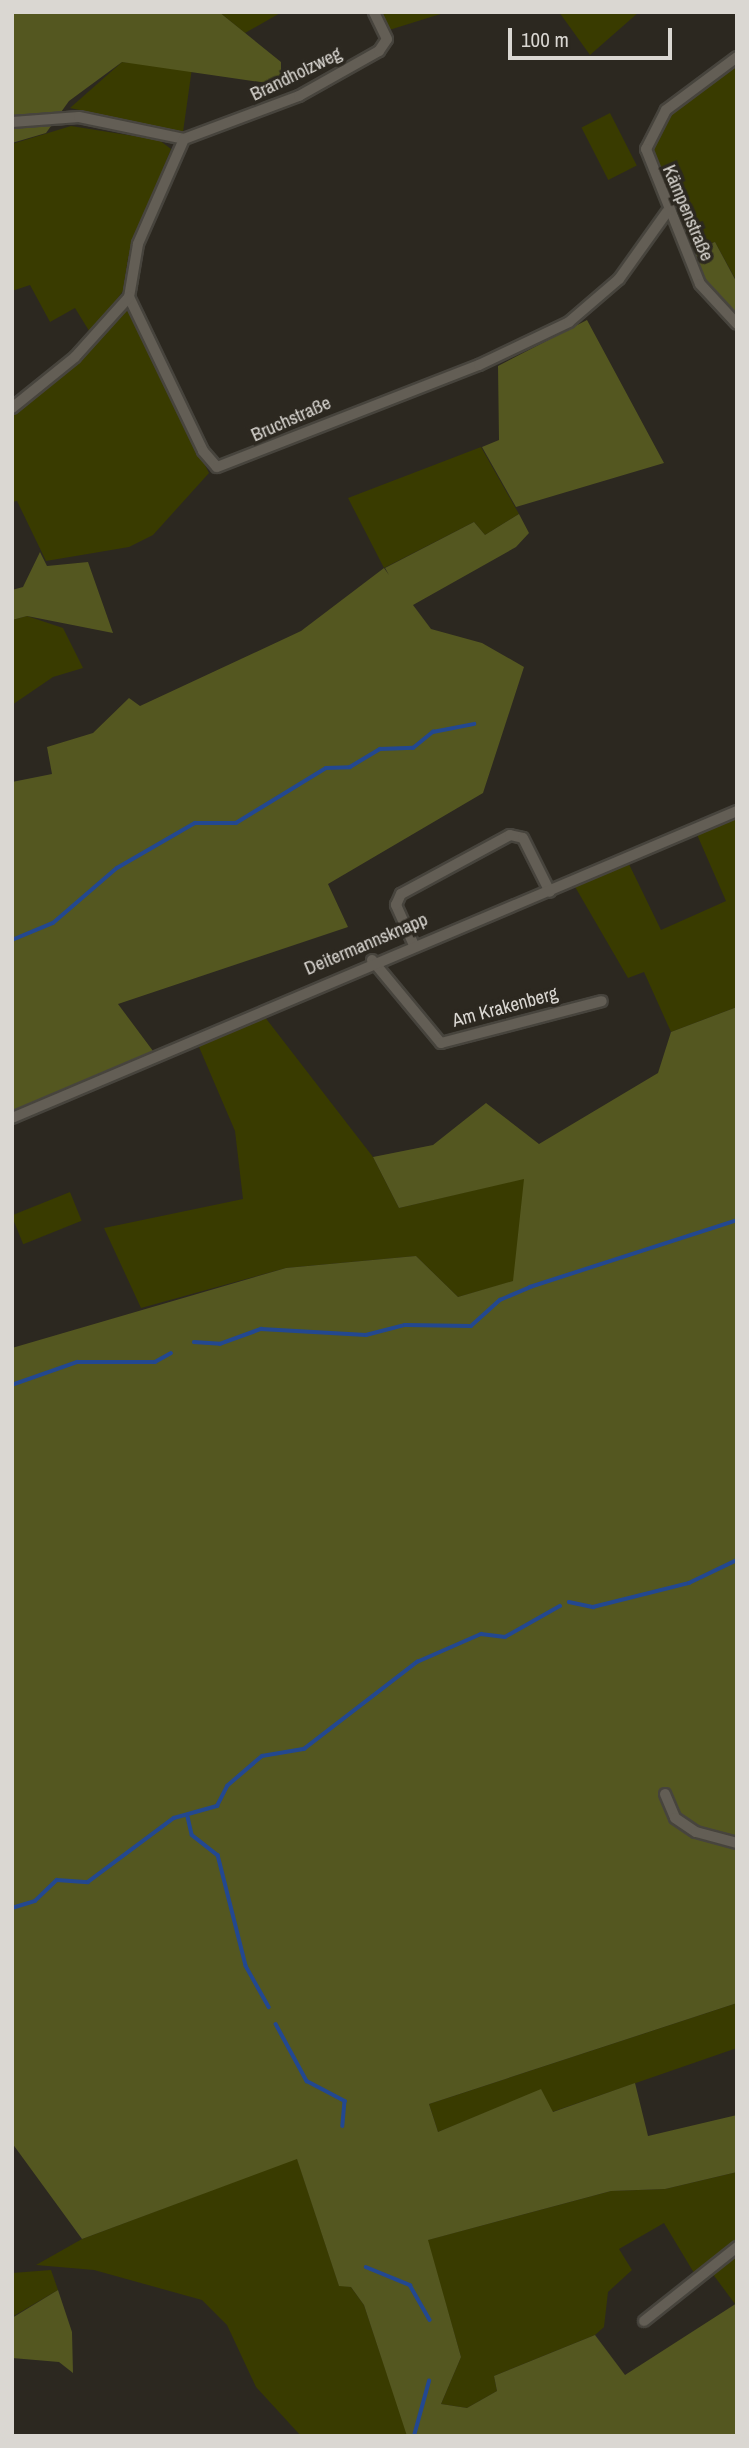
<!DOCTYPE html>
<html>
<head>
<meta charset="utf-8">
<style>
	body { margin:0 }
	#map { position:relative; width:749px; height:2448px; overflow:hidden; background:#2c2820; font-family:"Archivo Narrow",sans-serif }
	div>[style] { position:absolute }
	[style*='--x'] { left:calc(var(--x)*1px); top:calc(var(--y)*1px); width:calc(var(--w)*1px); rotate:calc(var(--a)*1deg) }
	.green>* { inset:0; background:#393b00; transform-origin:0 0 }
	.forest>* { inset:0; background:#545720 }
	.stream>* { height:3.5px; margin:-1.75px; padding:0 1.75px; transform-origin:1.75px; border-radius:1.75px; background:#234890 }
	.roads { filter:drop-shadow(2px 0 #47443d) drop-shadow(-2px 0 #47443d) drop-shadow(0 2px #47443d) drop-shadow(0 -2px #47443d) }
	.minor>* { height:10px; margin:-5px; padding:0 5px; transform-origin:5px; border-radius:5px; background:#635e55 }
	span { translate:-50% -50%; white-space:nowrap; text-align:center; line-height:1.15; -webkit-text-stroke:7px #2c2820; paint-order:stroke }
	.street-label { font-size:19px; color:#dad7d2 }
	.frame { position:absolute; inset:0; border:14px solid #dad7d2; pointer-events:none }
	.scale { position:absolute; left:508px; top:28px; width:164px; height:32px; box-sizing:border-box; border:4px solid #dad7d2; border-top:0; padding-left:9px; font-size:21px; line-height:24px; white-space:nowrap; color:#dad7d2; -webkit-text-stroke:5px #2c2820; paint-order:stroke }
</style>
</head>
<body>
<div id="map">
	<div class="green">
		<i style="clip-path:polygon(219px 12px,282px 12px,245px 33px)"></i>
		<i style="clip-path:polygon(376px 12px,447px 12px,386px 31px)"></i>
		<i style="clip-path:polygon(559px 12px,639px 12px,590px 55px)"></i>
		<i style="clip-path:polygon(122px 62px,192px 68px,183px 132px,70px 108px)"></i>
		<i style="clip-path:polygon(737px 63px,737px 282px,715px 242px,691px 250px,653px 150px,668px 113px)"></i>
		<i style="left:610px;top:113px;width:59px;height:32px;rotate:63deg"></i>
		<i style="clip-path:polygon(71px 126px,159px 140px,171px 149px,128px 258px,123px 291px,91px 334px,75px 308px,50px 322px,30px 285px,12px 291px,12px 144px)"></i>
		<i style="clip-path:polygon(127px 310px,209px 473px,153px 535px,129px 547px,46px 561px,17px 501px,12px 502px,12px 411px)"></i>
		<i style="clip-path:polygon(481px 447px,519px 514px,485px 535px,474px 522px,384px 568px,348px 498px)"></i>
		<i style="clip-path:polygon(27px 616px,63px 628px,83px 668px,53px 677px,12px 705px,12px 620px)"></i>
		<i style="clip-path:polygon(737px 814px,737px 1007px,671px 1032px,644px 972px,628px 978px,574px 885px,627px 860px,661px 930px,726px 901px,695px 830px)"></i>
		<i style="clip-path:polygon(261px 1012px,373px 1157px,399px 1208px,525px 1178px,514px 1281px,458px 1297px,416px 1256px,286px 1268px,141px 1308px,104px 1228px,243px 1199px,235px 1131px,196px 1040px)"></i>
		<i style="left:70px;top:1192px;width:31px;height:63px;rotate:68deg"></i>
		<i style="clip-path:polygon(737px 2003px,737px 2048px,552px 2112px,541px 2090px,438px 2132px,429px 2104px)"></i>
		<i style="clip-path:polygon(297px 2158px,339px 2285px,351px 2287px,364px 2305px,408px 2436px,301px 2436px,256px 2387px,227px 2325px,202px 2300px,94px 2270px,36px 2265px,82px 2239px)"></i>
		<i style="clip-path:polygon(737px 2172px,737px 2245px,697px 2278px,664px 2223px,619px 2249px,632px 2270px,608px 2292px,604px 2327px,595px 2335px,494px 2376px,497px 2391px,467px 2408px,441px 2404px,461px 2357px,427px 2240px,611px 2191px,665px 2189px)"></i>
		<i style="clip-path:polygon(737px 2250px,737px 2303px,735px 2304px,712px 2273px)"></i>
		<i style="clip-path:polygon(51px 2270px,58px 2290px,12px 2317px,12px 2273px)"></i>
	</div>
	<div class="forest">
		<i style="clip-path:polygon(12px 12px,219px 12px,281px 62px,281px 85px,122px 62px,69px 101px,46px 133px,12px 143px)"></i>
		<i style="clip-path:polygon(715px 242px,737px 283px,737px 319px,708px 288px,692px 251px)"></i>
		<i style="clip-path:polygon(587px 320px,664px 463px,516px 507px,482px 447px,499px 440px,498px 366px)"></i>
		<i style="clip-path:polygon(519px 514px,529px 533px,516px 547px,413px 605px,431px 629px,482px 643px,524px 667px,483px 793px,328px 884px,348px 927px,118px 1004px,153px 1051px,12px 1112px,12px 782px,52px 774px,47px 747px,93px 733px,129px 698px,140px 706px,301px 631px,384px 568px,389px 575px,385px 568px,474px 522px,485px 535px)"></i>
		<i style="clip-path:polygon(40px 552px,47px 566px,88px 562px,113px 633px,27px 616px,12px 620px,12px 590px,23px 587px)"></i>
		<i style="clip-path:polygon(737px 1007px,737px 2003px,429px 2104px,438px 2132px,541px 2089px,553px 2112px,635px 2083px,648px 2136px,737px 2115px,737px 2172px,665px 2189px,611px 2191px,428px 2240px,461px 2357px,441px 2404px,467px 2408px,497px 2391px,494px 2376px,595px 2335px,625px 2375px,737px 2303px,737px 2436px,407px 2436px,364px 2305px,351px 2287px,339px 2286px,297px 2159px,82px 2239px,12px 2143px,12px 1348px,286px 1268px,416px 1256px,458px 1297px,513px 1281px,524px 1179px,399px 1208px,373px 1157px,433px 1145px,486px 1103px,539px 1144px,658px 1073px,671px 1032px)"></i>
		<i style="clip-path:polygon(58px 2290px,72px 2332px,73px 2373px,59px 2362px,12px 2358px,12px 2318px)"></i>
	</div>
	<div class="stream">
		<i style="--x:12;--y:940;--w:44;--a:-22.5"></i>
		<i style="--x:53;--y:923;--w:84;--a:-40.7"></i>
		<i style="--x:117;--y:868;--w:90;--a:-30"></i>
		<i style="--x:195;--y:823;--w:41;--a:0"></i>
		<i style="--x:236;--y:823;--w:105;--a:-31.4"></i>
		<i style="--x:326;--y:768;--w:24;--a:-2"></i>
		<i style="--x:350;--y:767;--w:35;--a:-31"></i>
		<i style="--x:380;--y:749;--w:33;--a:-2"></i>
		<i style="--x:413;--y:748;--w:26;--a:-39"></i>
		<i style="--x:433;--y:732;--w:42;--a:-11"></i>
		<i style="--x:194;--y:1342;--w:26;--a:4"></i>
		<i style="--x:220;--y:1344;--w:44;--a:-20.1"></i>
		<i style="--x:261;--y:1329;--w:105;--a:3.3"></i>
		<i style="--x:366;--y:1335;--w:40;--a:-14.4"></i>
		<i style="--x:405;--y:1325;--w:66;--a:0.9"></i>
		<i style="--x:471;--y:1326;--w:39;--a:-42"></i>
		<i style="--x:500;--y:1300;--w:33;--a:-23"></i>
		<i style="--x:530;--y:1287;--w:218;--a:-17.9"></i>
		<i style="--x:12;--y:1385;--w:69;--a:-19.5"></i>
		<i style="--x:77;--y:1362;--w:78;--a:0"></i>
		<i style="--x:155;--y:1362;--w:18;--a:-29"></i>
		<i style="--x:569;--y:1602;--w:25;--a:12"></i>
		<i style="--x:593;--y:1607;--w:99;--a:-14"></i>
		<i style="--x:689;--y:1583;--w:53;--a:-25.6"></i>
		<i style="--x:188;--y:1817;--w:18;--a:77"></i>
		<i style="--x:192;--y:1835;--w:33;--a:38"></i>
		<i style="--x:218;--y:1855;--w:114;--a:75.8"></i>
		<i style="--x:246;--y:1966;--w:47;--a:60.7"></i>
		<i style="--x:12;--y:1908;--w:24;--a:-17"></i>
		<i style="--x:35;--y:1901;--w:30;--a:-44"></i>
		<i style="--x:57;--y:1880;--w:31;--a:4"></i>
		<i style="--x:88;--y:1882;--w:107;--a:-36.7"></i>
		<i style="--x:174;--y:1818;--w:45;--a:-15.6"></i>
		<i style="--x:217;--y:1806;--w:22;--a:-63"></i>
		<i style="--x:227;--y:1786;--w:46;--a:-40.6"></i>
		<i style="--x:262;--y:1756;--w:43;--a:-9.5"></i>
		<i style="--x:304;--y:1749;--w:143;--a:-37.6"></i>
		<i style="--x:417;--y:1662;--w:70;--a:-23.6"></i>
		<i style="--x:481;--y:1634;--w:24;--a:7"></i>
		<i style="--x:505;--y:1637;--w:63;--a:-29.4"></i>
		<i style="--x:276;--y:2024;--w:65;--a:61.5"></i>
		<i style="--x:307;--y:2081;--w:43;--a:27.8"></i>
		<i style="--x:345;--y:2101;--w:25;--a:95"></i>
		<i style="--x:366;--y:2267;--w:48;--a:22.2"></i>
		<i style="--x:410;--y:2285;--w:40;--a:60.3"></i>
		<i style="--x:414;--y:2436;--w:57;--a:-74.7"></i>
	</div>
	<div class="roads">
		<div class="minor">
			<i style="--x:737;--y:57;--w:89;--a:143.3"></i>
			<i style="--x:666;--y:110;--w:44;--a:117.1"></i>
			<i style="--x:646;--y:149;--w:145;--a:68.2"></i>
			<i style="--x:700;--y:284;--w:54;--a:47.2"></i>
			<i style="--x:12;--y:122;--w:67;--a:-4.3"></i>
			<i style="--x:79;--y:117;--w:107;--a:11.8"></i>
			<i style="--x:184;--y:139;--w:123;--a:-20.5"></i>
			<i style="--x:299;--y:96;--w:92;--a:-29.4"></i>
			<i style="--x:379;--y:51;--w:14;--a:-56"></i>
			<i style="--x:387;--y:39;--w:30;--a:-116"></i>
			<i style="--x:184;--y:139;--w:115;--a:113.7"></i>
			<i style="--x:138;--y:244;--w:54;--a:99.6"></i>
			<i style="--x:129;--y:297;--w:171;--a:64.3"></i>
			<i style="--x:203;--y:451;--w:21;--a:49"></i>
			<i style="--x:217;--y:467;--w:281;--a:-21.3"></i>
			<i style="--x:479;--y:365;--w:100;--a:-25.5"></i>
			<i style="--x:569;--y:322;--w:66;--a:-40.7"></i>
			<i style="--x:619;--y:279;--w:82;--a:-54.4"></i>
			<i style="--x:12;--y:408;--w:81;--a:-39"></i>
			<i style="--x:75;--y:357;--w:81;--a:-48"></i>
			<i style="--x:413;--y:943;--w:42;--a:-114.1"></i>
			<i style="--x:396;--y:905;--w:12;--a:-66"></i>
			<i style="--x:401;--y:894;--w:124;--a:-28.4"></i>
			<i style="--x:510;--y:835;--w:13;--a:13"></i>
			<i style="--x:523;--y:838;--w:60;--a:63.4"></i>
			<i style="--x:372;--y:960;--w:108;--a:50.3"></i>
			<i style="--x:441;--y:1043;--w:166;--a:-14.6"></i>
			<i style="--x:12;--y:1118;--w:787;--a:-22.95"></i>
			<i style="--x:665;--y:1794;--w:26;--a:67"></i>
			<i style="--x:675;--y:1818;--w:25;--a:34"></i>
			<i style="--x:696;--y:1832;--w:42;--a:15"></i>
			<i style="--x:644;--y:2321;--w:119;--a:-38.5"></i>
		</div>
	</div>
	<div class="street-label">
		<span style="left:296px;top:74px;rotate:-26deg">Brandholzweg</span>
		<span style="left:688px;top:213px;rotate:67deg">Kämpenstraße</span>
		<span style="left:291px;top:419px;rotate:-24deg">Bruchstraße</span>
		<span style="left:366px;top:944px;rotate:-23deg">Deitermannsknapp</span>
		<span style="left:505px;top:1007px;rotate:-15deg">Am Krakenberg</span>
	</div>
	<div class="frame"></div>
	<div class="scale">100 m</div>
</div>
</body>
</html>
